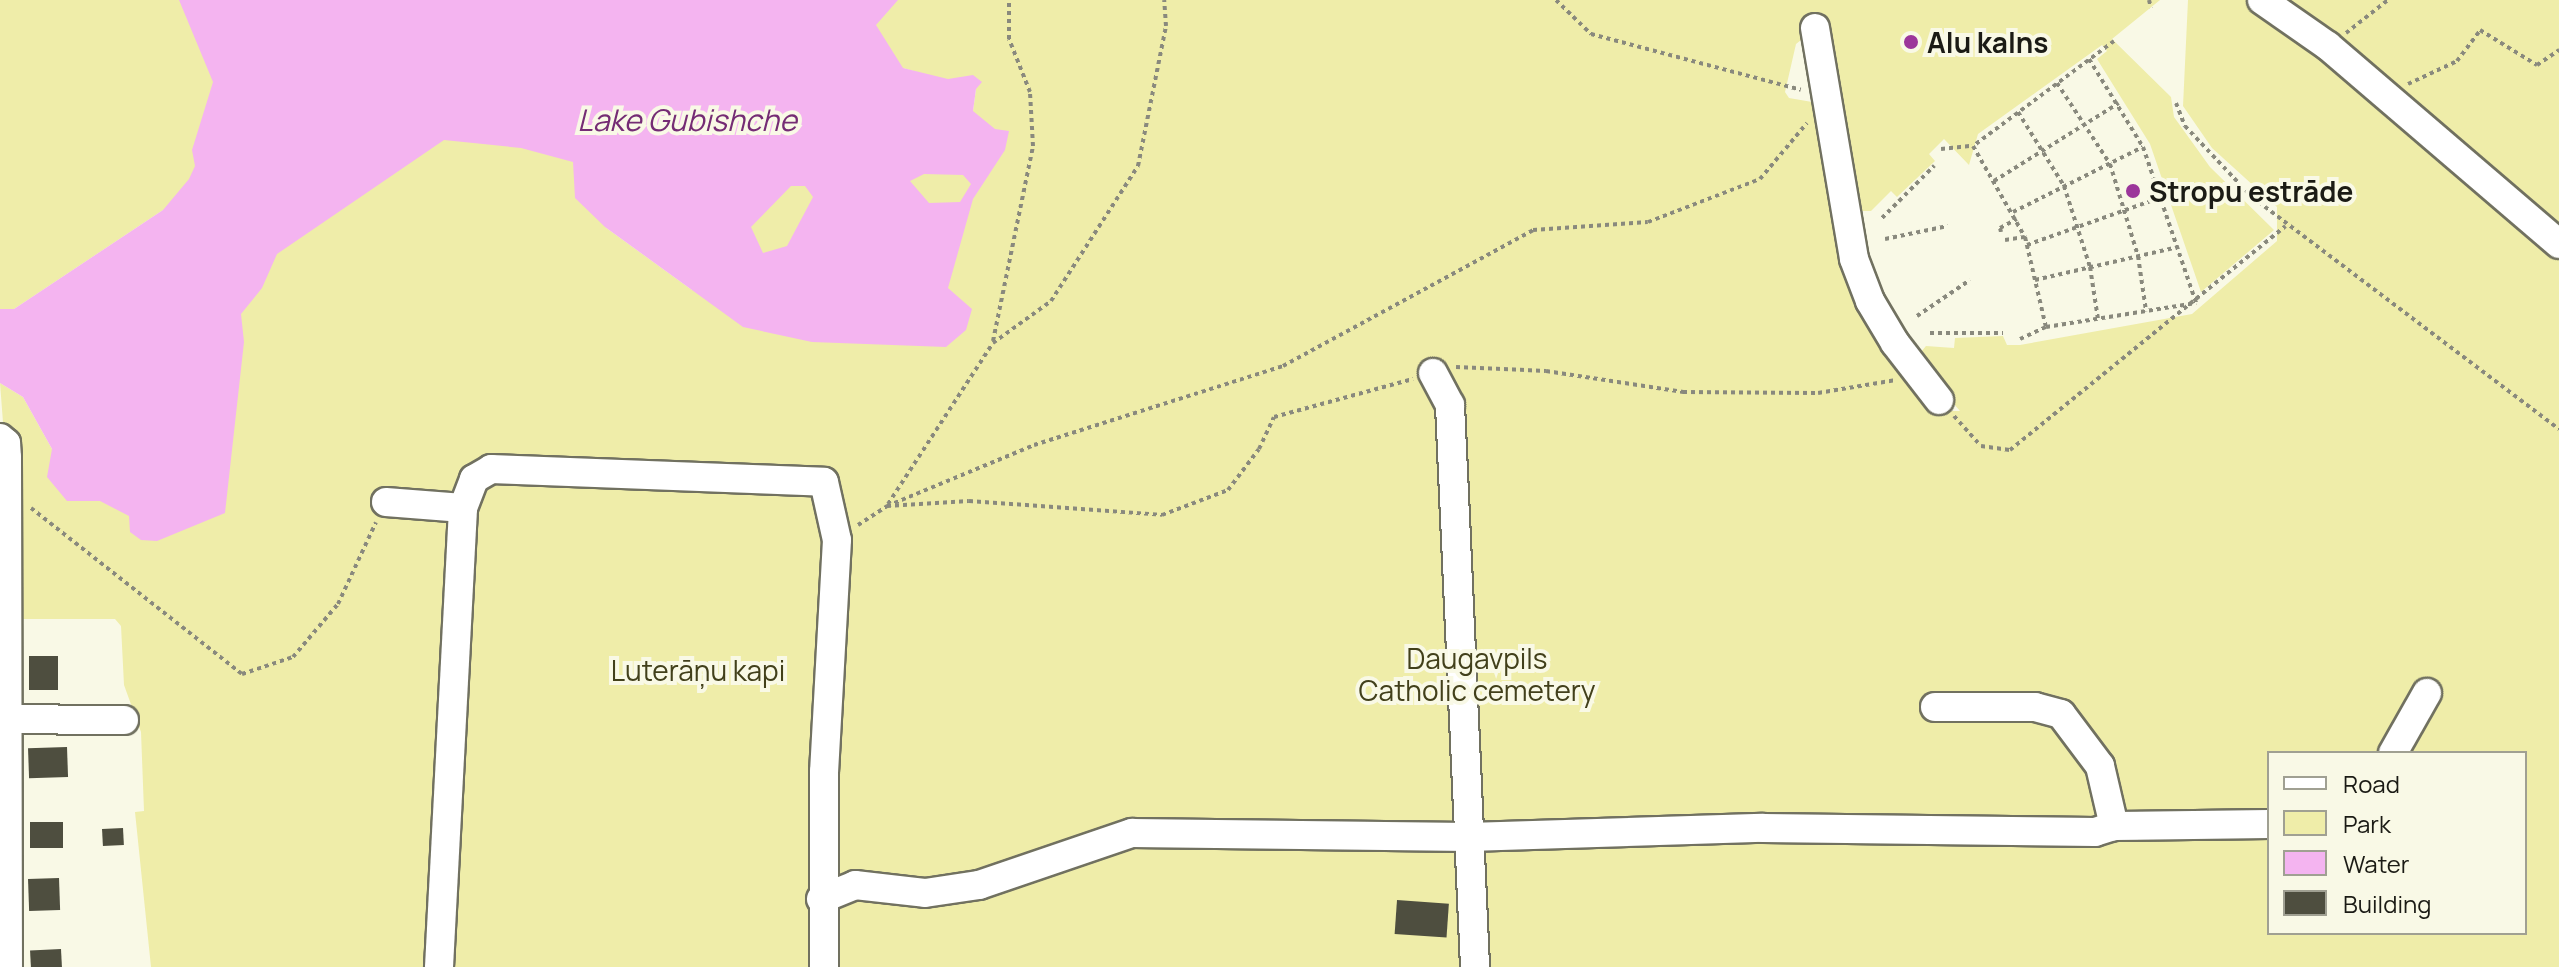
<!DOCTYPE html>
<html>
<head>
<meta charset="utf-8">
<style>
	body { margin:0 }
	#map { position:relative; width:2559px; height:967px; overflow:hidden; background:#f9f9e6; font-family:Manrope,sans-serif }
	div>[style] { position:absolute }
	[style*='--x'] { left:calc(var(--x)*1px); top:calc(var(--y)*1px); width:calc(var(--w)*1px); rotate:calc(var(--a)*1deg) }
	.green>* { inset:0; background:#efeda9 }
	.water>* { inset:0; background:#f4b4f0 }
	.building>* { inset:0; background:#4e4e3f; transform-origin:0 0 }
	.path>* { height:4px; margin-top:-2px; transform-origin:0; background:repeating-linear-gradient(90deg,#89897d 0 4px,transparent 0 8px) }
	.roads { filter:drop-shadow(2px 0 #717160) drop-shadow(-2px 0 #717160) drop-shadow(0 2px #717160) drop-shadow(0 -2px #717160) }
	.minor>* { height:28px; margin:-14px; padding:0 14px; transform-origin:14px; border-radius:14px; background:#fff }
	.dots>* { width:22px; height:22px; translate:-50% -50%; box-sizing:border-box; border:4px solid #f9f9e6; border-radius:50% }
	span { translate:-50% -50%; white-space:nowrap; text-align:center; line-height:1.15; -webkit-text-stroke:8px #f9f9e6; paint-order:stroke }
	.poi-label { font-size:28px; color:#1b1b15; font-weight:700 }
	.left { translate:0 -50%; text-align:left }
	.park-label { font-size:28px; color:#42401b }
	.water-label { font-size:30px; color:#752c74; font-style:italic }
	.legend { position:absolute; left:2267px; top:751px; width:260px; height:184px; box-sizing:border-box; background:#f9f9e6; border:2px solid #a0a092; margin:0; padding:10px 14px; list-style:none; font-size:24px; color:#1b1b15 }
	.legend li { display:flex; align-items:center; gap:16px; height:40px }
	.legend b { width:40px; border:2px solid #a0a092 }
</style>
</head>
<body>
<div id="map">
	<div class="green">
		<i style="clip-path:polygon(evenodd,0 0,2160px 0,2112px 39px,2171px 97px,2174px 117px,2210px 167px,2274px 230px,2201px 292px,2150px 144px,2097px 59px,2107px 51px,2102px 45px,1978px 134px,1969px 165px,1944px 139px,1929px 154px,1935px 161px,1897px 197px,1891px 191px,1871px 211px,1861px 211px,1856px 208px,1811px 32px,1796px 44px,1785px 92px,1789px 98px,1818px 103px,1847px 261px,1940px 411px,1960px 411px,1915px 359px,1926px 346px,1954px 348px,1955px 338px,2003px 336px,2007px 345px,2020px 345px,2192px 314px,2277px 241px,2277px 207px,2212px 148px,2183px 106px,2188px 0,2559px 0,2559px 967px,151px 967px,135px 812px,144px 811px,141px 732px,124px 685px,121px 626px,115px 619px,18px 619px,0 383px,23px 397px,52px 449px,163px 210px,14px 309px,0 309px,0 0,903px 68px,976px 89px,973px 111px,903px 68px,0 0,605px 227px,717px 290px,692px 290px,605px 227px,0 0,2269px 753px,2525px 753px,2525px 933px,2269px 933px,2269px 753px)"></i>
	</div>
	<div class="water">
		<i style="clip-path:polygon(evenodd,179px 0,898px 0,876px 25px,903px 68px,948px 79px,973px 75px,982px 82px,976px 89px,973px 111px,995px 129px,1009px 131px,1005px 150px,973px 199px,948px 288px,972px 309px,966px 330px,946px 347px,812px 342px,743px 327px,605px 227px,575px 198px,573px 162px,521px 148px,444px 140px,277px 254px,262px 288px,241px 314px,244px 342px,225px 513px,157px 541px,141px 540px,130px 532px,129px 516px,100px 501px,67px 501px,47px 477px,52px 449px,23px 397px,0 383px,0 309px,14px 309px,163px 210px,189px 179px,195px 166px,192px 150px,213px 82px,179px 0,924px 174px,963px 175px,971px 184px,960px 202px,929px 203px,910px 181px,924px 174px,179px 0,791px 186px,805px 186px,813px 197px,787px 246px,763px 253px,751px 227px,791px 186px)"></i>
	</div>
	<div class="building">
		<i style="left:29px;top:656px;width:29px;height:34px"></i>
		<i style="left:67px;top:747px;width:30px;height:39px;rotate:88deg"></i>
		<i style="left:30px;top:822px;width:33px;height:26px"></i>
		<i style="left:123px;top:828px;width:17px;height:21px;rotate:87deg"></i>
		<i style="left:59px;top:878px;width:32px;height:31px;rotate:88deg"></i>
		<i style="left:1397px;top:900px;width:52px;height:34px;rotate:4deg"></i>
		<i style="left:61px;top:949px;width:18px;height:31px;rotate:87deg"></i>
	</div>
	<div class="path">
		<i style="--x:1556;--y:0;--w:49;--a:44.2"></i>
		<i style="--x:1591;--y:34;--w:217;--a:14.9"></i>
		<i style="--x:2149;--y:0;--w:8;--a:76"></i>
		<i style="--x:2346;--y:33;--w:53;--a:-38.2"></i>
		<i style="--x:2114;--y:41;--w:176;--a:143.3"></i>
		<i style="--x:1973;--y:146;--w:105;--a:60.3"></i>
		<i style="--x:2025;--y:237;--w:92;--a:76.9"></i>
		<i style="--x:2046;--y:327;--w:152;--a:-9.1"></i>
		<i style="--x:2089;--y:59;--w:103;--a:58.5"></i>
		<i style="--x:2143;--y:147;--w:165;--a:71.2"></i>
		<i style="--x:2057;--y:83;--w:97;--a:56.8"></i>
		<i style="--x:2110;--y:164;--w:96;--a:73.1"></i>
		<i style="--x:2138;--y:256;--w:56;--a:81.7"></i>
		<i style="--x:2408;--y:84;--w:54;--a:-25.1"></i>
		<i style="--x:2457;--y:61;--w:39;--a:-53"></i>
		<i style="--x:2480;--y:30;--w:67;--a:31.6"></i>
		<i style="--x:2537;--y:65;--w:27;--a:-34"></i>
		<i style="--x:2176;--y:103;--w:25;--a:69"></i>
		<i style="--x:2185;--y:126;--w:98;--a:46.7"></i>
		<i style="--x:2252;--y:197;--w:385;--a:37.1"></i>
		<i style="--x:2018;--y:112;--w:87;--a:58.1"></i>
		<i style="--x:2064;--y:186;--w:85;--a:72.2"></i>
		<i style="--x:2090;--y:267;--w:53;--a:81.3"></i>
		<i style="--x:1941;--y:149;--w:31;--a:-6"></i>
		<i style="--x:1994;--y:181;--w:147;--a:-32"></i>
		<i style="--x:2013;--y:212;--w:145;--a:-26.6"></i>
		<i style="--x:1882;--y:218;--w:74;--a:-45"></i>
		<i style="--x:2001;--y:232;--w:4;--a:-104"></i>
		<i style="--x:2000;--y:228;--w:19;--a:-28"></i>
		<i style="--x:1885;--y:239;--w:64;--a:-11.7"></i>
		<i style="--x:2005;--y:240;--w:20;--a:-9"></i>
		<i style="--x:2027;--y:245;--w:143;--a:-19.6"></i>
		<i style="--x:2035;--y:280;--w:147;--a:-13"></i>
		<i style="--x:1917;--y:316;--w:64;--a:-34.2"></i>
		<i style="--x:1930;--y:333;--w:73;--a:0"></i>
		<i style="--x:2020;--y:339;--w:29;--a:-25"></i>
		<i style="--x:993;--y:341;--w:199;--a:-78.4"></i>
		<i style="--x:1033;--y:146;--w:54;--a:-93.2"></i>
		<i style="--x:1030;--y:92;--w:57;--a:-111.6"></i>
		<i style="--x:1009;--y:39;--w:39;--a:-90"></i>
		<i style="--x:1456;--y:367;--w:90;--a:2.5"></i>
		<i style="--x:1546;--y:371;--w:139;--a:8.7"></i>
		<i style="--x:1683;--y:392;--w:135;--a:0.4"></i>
		<i style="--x:1818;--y:393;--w:79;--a:-9.5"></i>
		<i style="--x:1954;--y:416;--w:40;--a:48"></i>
		<i style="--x:1981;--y:446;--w:29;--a:8"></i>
		<i style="--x:2010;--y:450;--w:355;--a:-39.1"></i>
		<i style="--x:888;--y:504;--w:192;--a:-56.9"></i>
		<i style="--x:993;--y:343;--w:72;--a:-35.9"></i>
		<i style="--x:1051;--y:301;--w:161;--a:-57.2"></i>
		<i style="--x:1138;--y:166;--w:143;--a:-78.7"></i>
		<i style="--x:1166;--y:26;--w:26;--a:-94"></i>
		<i style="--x:887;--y:506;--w:159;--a:-22.5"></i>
		<i style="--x:1034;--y:445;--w:261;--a:-17.6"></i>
		<i style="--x:1283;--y:366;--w:285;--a:-28.5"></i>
		<i style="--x:1533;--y:230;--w:115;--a:-4"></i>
		<i style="--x:1648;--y:222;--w:120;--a:-21"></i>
		<i style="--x:1760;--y:179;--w:73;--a:-50"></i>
		<i style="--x:31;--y:508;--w:268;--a:38.2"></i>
		<i style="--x:242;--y:674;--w:54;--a:-18.4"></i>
		<i style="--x:293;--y:657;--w:70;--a:-49.7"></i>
		<i style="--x:338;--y:604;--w:90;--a:-65.1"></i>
		<i style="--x:858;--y:525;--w:35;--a:-33"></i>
		<i style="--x:887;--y:506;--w:82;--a:-3.5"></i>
		<i style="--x:969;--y:501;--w:194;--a:4.1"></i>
		<i style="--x:1162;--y:515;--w:71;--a:-20.7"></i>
		<i style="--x:1228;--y:490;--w:51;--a:-52.9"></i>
		<i style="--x:1259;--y:449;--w:35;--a:-65"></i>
		<i style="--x:1274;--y:417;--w:144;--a:-15.3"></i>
	</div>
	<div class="roads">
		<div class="minor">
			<i style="--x:2262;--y:0;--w:80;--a:34.9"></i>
			<i style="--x:2328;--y:46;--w:304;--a:40.6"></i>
			<i style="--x:1815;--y:28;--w:234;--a:80.4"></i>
			<i style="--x:1854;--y:259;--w:45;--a:69.1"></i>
			<i style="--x:1870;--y:301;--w:49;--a:59.2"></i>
			<i style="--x:1895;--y:343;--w:72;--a:52.3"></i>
			<i style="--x:1433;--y:373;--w:36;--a:62"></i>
			<i style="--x:1450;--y:405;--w:563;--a:87.45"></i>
			<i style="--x:0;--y:438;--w:8;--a:40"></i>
			<i style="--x:6;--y:443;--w:15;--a:86"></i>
			<i style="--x:7;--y:458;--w:509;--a:89.89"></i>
			<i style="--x:386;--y:502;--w:77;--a:4.5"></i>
			<i style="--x:463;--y:508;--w:31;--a:-69"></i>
			<i style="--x:474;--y:479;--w:20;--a:-30"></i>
			<i style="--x:491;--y:469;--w:333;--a:2.2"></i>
			<i style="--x:824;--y:482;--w:59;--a:77.4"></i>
			<i style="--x:837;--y:540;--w:232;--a:93.2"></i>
			<i style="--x:824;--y:772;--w:195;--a:90"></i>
			<i style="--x:1935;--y:707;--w:100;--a:0"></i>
			<i style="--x:2035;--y:707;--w:27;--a:15"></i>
			<i style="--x:2061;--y:714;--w:65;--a:53.1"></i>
			<i style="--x:2100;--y:766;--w:62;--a:76.9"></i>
			<i style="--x:0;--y:719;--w:124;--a:0.5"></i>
			<i style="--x:2393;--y:753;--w:69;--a:-60.5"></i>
			<i style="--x:821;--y:899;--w:37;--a:-22"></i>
			<i style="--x:855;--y:885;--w:70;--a:6.5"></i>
			<i style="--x:925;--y:893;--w:55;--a:-8.4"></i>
			<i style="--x:979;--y:885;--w:162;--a:-18.8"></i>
			<i style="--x:1132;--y:833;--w:337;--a:0.7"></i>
			<i style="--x:1469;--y:837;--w:294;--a:-1.8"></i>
			<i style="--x:1763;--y:828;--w:332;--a:0.7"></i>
			<i style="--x:2095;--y:832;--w:20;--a:-18"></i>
			<i style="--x:2114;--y:826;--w:155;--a:-0.7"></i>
			<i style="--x:439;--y:967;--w:460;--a:-87"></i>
		</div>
	</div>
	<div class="dots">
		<i style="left:1911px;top:42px;background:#9c369b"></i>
		<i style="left:2133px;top:191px;background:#9c369b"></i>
	</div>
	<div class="poi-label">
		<span class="left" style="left:1927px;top:42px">Alu kalns</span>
		<span class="left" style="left:2149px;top:191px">Stropu estrāde</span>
	</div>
	<div class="park-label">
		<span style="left:1477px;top:674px">Daugavpils<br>Catholic cemetery</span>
		<span style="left:698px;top:670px">Luterāņu kapi</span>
	</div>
	<div class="water-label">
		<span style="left:687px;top:120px">Lake Gubishche</span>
	</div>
	<ul class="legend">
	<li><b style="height:10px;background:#fff"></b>Road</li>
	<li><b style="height:22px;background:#efeda9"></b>Park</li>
	<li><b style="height:22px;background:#f4b4f0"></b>Water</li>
	<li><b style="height:22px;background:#4e4e3f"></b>Building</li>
	</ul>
</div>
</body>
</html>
